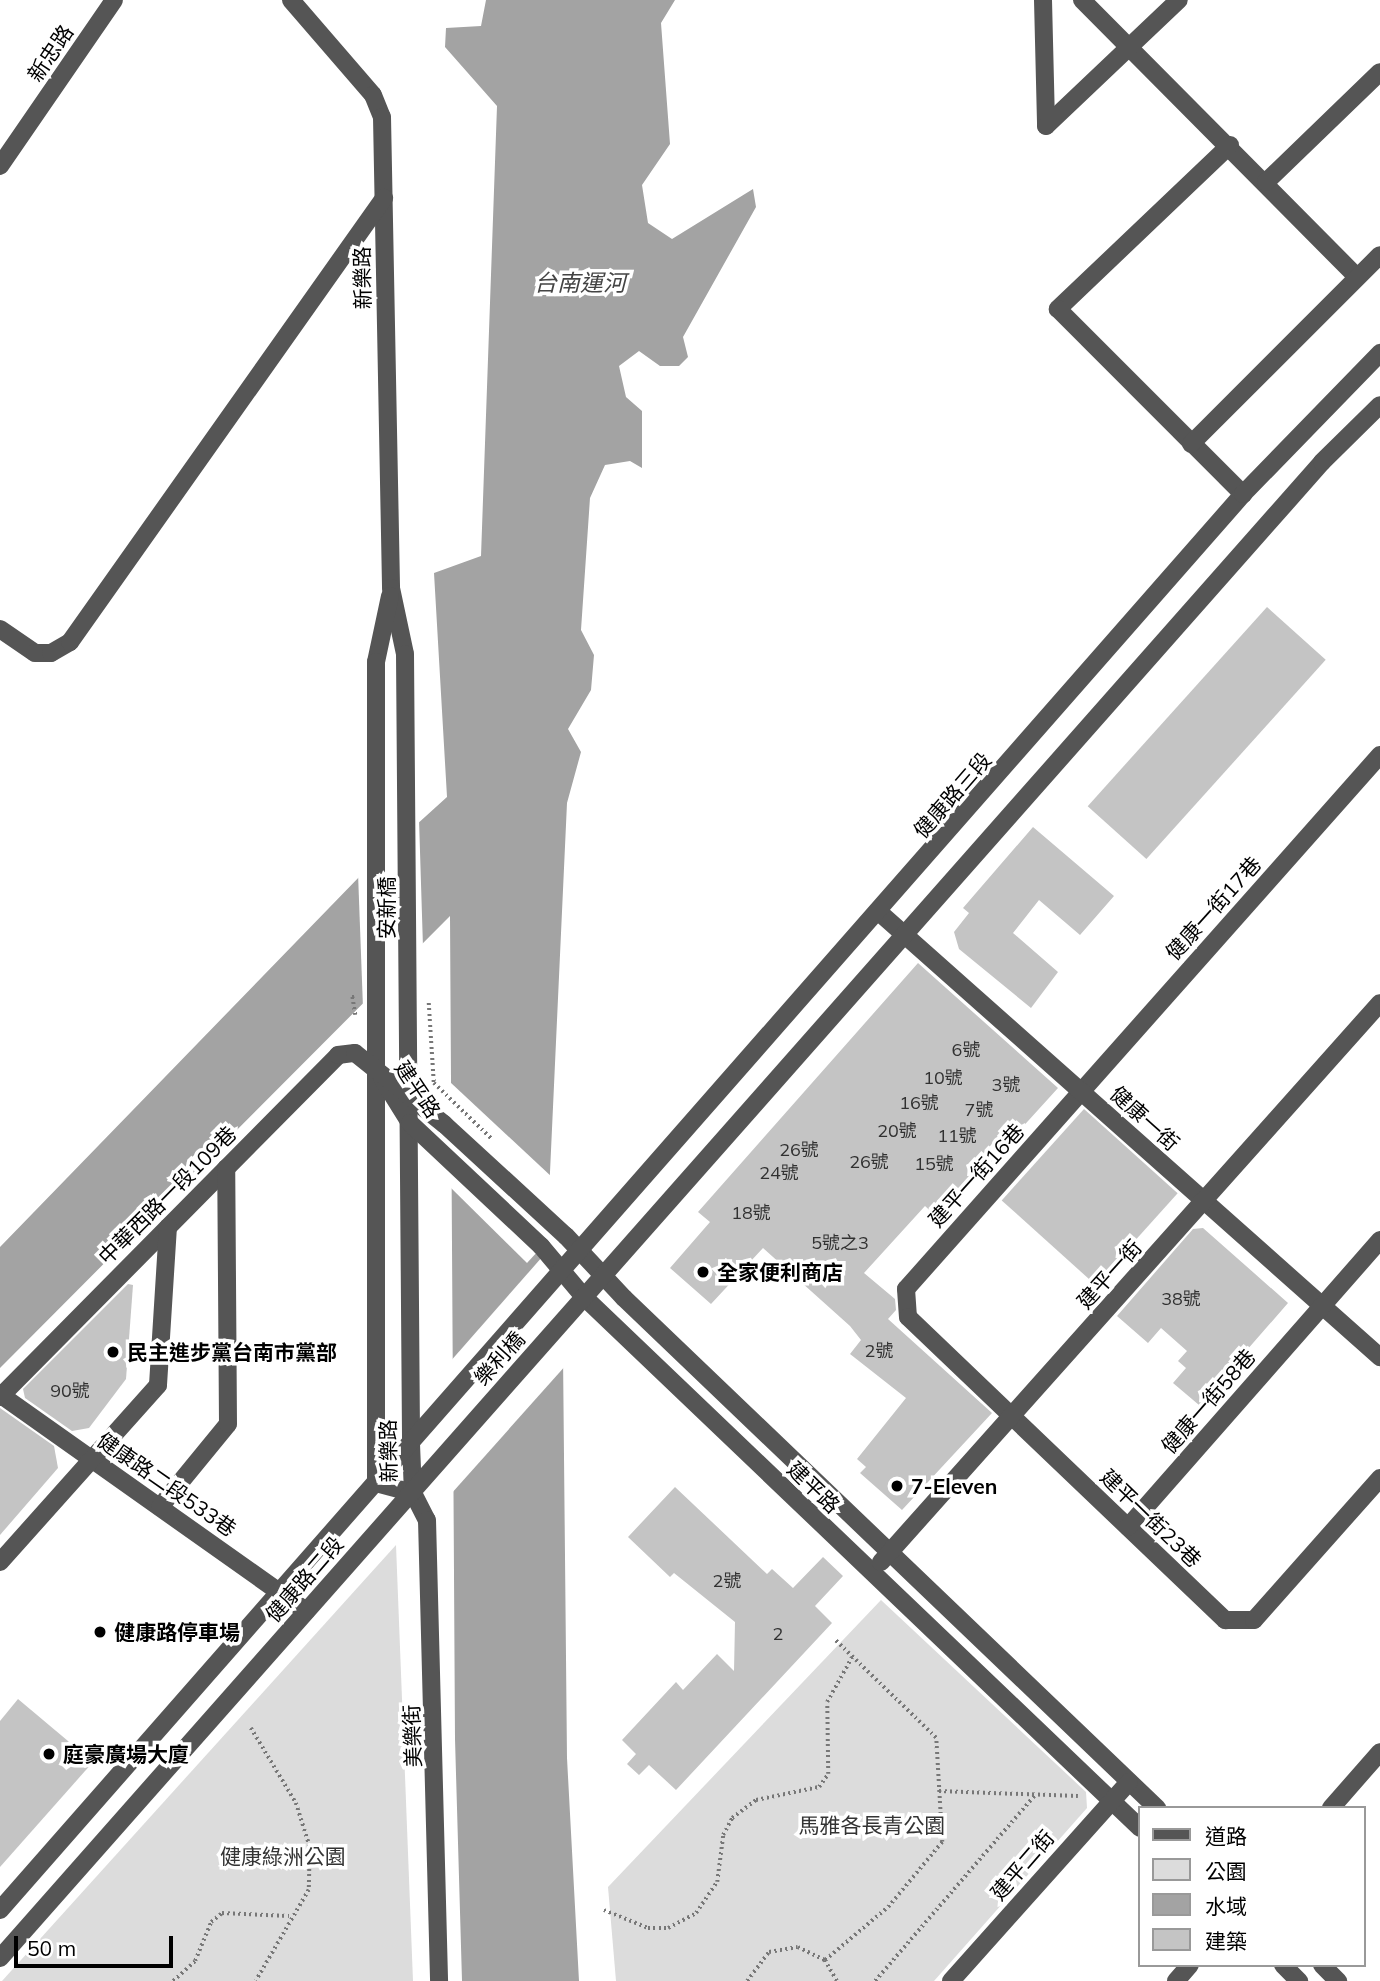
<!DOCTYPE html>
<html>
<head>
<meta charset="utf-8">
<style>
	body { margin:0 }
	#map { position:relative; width:1380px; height:1981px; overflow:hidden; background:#fff; font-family:Mulish,"Noto Sans TC",sans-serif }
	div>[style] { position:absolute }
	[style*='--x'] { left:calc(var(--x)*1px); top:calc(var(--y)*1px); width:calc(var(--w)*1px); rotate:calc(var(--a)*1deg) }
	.green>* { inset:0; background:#dcdcdc }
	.water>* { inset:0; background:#a3a3a3 }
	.pier>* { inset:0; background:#fff }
	.building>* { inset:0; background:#c4c4c4; transform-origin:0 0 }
	.path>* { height:3.5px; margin-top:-1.75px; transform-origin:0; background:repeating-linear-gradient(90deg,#777 0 2px,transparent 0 5.5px) }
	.minor>* { height:18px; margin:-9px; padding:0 9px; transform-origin:9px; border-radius:9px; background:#555 }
	.dots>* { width:19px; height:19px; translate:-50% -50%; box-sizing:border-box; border:4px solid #fff; border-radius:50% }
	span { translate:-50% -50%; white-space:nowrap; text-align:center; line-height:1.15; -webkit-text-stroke:7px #fff; paint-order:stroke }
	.number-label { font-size:18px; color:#313131 }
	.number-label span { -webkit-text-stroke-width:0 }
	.street-label { font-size:21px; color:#000 }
	.poi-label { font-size:21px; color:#000; font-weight:700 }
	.left { translate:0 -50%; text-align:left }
	.park-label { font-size:21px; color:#333 }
	.water-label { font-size:23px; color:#444; font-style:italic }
	.legend { position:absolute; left:1138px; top:1806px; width:228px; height:161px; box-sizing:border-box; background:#fff; border:2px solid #999; margin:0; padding:9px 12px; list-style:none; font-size:21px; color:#000 }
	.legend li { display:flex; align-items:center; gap:14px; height:35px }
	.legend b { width:35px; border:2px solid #999 }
	.scale { position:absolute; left:14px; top:1936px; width:159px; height:32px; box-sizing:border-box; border:4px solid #000; border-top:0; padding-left:9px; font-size:21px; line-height:24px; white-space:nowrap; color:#000; -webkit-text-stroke:5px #fff; paint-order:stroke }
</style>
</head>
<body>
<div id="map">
	<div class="green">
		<i style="clip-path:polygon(396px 1545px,413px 1981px,2px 1981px)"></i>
		<i style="clip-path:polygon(881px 1600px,1086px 1792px,1087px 1808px,934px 1981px,616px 1981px,608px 1887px)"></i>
	</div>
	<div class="water">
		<i style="clip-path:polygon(486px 0,675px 0,661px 23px,670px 144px,642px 185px,648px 223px,672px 239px,753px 189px,756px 207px,683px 337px,688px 357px,679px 366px,660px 366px,639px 351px,619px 366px,626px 397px,642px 411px,642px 468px,630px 461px,605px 465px,590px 498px,581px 630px,594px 655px,591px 690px,568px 729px,581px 752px,567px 803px,546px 1259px,563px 1354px,567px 1758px,579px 1981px,462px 1981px,455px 1739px,450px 916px,0 1368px,0 1247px,362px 874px,447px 797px,434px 573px,481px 556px,497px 106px,445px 47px,446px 28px,481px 26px)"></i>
	</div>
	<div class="pier">
		<i style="clip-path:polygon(419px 819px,423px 948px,363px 1008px,358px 873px)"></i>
		<i style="clip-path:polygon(450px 1082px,553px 1178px,550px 1238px,527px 1263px,449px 1186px)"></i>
		<i style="clip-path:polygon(550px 1248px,567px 1364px,451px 1494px,449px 1363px)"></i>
	</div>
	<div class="building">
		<i style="left:1267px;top:607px;width:79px;height:268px;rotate:42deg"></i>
		<i style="clip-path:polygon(1033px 827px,1114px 896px,1080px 935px,1039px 900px,1013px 933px,1058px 972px,1031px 1008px,959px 949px,954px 932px,969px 913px,963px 908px)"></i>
		<i style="clip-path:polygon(918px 963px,1058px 1088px,939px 1219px,925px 1206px,864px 1273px,895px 1299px,896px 1310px,888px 1319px,992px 1413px,902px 1510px,860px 1473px,866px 1467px,857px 1459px,906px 1398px,850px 1354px,861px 1340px,850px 1326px,763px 1248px,711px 1304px,670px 1268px,710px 1222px,698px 1212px)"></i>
		<i style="left:1084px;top:1109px;width:126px;height:123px;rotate:42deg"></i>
		<i style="clip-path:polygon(1203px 1228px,1288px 1303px,1199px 1405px,1173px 1383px,1186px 1368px,1178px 1361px,1187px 1351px,1161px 1328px,1148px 1343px,1117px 1316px,1193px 1229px)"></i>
		<i style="clip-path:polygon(128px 1284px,133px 1285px,126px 1379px,89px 1428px,72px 1431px,25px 1398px,23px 1389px)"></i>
		<i style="clip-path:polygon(0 1408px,54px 1446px,58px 1468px,0 1535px)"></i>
		<i style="clip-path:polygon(675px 1487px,767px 1574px,772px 1569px,793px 1588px,823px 1557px,843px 1576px,815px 1606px,832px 1623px,676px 1790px,649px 1765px,639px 1775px,627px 1764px,636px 1754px,622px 1740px,676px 1682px,683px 1690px,717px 1654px,734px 1671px,735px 1622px,674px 1573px,670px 1577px,628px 1537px)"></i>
		<i style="clip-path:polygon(18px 1699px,93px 1762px,0 1867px,0 1721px)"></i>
	</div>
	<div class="path">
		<i style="--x:429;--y:1003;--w:80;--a:86.4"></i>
		<i style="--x:434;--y:1083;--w:81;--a:44"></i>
		<i style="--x:355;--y:1015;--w:18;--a:-99"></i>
		<i style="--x:352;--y:997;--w:5;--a:0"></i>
		<i style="--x:251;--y:1728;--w:87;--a:59"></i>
		<i style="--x:296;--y:1803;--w:46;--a:72.3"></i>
		<i style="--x:310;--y:1847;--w:43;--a:91.3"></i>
		<i style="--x:309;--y:1890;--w:105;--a:120.2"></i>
		<i style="--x:939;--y:1791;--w:139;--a:2.1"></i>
		<i style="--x:604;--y:1910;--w:48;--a:22.2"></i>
		<i style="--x:648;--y:1928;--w:20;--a:0"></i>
		<i style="--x:668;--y:1928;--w:32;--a:-28"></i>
		<i style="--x:696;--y:1913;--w:37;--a:-56"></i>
		<i style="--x:717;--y:1882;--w:47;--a:-82.7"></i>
		<i style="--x:723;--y:1835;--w:19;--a:-62"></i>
		<i style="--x:732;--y:1818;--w:30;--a:-37"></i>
		<i style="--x:756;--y:1800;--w:64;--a:-11.7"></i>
		<i style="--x:819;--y:1787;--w:16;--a:-55"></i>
		<i style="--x:828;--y:1774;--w:72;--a:-90.8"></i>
		<i style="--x:827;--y:1702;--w:51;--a:-60.9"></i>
		<i style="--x:825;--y:1960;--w:82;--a:-40.1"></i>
		<i style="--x:888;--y:1907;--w:85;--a:-50.3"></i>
		<i style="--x:942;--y:1842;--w:104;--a:-93.3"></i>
		<i style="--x:936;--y:1738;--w:141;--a:-135.9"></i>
		<i style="--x:173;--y:1981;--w:30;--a:-42"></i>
		<i style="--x:195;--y:1961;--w:42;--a:-67.7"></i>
		<i style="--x:211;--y:1922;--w:14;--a:-39"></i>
		<i style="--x:222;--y:1913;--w:67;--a:2.6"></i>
		<i style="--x:747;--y:1981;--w:36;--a:-53"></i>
		<i style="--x:769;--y:1952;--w:29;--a:-10"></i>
		<i style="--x:798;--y:1947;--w:30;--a:26"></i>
		<i style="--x:825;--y:1960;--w:24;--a:60"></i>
		<i style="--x:875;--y:1981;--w:247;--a:-49.3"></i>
	</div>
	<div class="minor">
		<i style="--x:291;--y:0;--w:125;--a:49.2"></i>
		<i style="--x:373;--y:95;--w:24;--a:68"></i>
		<i style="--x:382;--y:117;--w:471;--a:88.9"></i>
		<i style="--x:391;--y:588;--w:67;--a:78"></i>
		<i style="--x:405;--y:654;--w:790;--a:89.56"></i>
		<i style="--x:411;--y:1444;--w:49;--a:87.7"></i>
		<i style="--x:413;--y:1493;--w:30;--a:63"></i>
		<i style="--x:427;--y:1520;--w:461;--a:88.5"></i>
		<i style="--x:1043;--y:0;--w:126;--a:88.6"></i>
		<i style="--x:1082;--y:0;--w:390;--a:45.2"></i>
		<i style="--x:1046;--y:126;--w:183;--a:-43.5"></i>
		<i style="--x:1230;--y:145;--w:238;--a:136.4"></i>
		<i style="--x:1058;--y:309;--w:262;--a:45"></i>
		<i style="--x:0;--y:166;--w:201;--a:-55.5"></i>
		<i style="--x:1266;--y:182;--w:158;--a:-44"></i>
		<i style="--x:1191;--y:444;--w:267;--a:-45"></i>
		<i style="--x:390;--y:596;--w:67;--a:102"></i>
		<i style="--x:376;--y:662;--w:821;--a:90"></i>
		<i style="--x:376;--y:1483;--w:38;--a:15"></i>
		<i style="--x:0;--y:629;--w:42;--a:34.4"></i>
		<i style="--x:35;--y:653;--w:16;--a:0"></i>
		<i style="--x:51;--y:653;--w:22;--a:-30"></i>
		<i style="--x:70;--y:642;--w:544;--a:-54.73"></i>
		<i style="--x:1380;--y:755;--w:714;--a:131.59"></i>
		<i style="--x:906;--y:1289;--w:28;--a:86"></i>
		<i style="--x:908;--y:1317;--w:439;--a:43.7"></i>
		<i style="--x:1225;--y:1620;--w:29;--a:0"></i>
		<i style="--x:1254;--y:1620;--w:190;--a:-48.4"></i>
		<i style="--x:880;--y:913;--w:669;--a:41.61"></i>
		<i style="--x:382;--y:1078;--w:53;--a:58.1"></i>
		<i style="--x:410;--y:1123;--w:180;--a:43.2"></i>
		<i style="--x:541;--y:1246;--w:67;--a:49.9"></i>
		<i style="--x:584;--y:1297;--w:769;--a:43.68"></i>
		<i style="--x:1;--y:1395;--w:374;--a:35.3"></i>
		<i style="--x:0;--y:1397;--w:481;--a:-45.3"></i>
		<i style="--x:338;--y:1055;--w:17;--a:-7"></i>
		<i style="--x:355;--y:1053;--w:114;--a:38.6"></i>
		<i style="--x:444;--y:1124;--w:166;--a:42.6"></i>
		<i style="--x:566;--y:1236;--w:85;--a:46.9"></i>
		<i style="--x:624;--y:1298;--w:738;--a:43.74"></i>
		<i style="--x:160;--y:1507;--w:107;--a:-50.7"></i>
		<i style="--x:228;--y:1424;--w:256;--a:-90.4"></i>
		<i style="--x:1128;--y:1527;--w:382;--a:-48.7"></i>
		<i style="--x:0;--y:1562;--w:237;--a:-48.2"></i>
		<i style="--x:158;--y:1385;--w:158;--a:-86.4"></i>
		<i style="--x:881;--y:1562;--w:749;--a:-48.25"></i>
		<i style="--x:1331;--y:1808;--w:74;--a:-48.8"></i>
		<i style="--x:0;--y:1910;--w:1884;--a:-48.72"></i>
		<i style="--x:1243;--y:494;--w:197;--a:-45.8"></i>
		<i style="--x:0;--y:1958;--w:1996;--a:-48.53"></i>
		<i style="--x:1322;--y:462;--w:81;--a:-44.5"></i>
		<i style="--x:1283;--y:1965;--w:23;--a:45"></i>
		<i style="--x:1322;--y:1965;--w:23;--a:45"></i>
		<i style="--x:951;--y:1981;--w:267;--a:-48.2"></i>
		<i style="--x:1176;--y:1981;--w:21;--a:-49"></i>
	</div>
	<div class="dots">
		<i style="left:703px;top:1272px;background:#000"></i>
		<i style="left:113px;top:1352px;background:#000"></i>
		<i style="left:897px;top:1486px;background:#000"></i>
		<i style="left:100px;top:1632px;background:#000"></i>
		<i style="left:49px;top:1754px;background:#000"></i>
	</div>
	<div class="number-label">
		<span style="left:966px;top:1050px">6號</span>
		<span style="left:943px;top:1078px">10號</span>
		<span style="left:1006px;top:1085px">3號</span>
		<span style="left:919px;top:1103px">16號</span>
		<span style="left:979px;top:1110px">7號</span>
		<span style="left:897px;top:1131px">20號</span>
		<span style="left:957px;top:1136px">11號</span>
		<span style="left:799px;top:1150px">26號</span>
		<span style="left:869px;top:1162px">26號</span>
		<span style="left:934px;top:1164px">15號</span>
		<span style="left:779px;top:1173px">24號</span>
		<span style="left:751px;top:1213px">18號</span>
		<span style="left:840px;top:1243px">5號之3</span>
		<span style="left:1181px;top:1299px">38號</span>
		<span style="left:879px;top:1351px">2號</span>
		<span style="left:70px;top:1391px">90號</span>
		<span style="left:727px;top:1581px">2號</span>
		<span style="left:778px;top:1634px">2</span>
	</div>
	<div class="street-label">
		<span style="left:50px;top:53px;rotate:-56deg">新忠路</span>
		<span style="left:362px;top:278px;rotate:-91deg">新樂路</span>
		<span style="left:952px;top:795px;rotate:-49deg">健康路三段</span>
		<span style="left:386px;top:908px;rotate:-90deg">安新橋</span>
		<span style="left:1213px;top:908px;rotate:-48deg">健康一街17巷</span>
		<span style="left:418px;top:1089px;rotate:56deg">建平路</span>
		<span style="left:1145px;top:1118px;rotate:42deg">健康一街</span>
		<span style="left:976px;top:1175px;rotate:-48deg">建平一街16巷</span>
		<span style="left:167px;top:1195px;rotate:-45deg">中華西路一段109巷</span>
		<span style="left:1109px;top:1274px;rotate:-48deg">建平一街</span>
		<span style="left:499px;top:1358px;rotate:-48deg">樂利橋</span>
		<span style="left:1208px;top:1401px;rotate:-49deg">健康一街58巷</span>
		<span style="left:388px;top:1451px;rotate:-91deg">新樂路</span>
		<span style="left:167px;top:1484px;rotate:35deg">健康路二段533巷</span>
		<span style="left:814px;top:1487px;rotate:44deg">建平路</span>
		<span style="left:1151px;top:1518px;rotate:44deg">建平一街23巷</span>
		<span style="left:304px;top:1579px;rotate:-49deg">健康路二段</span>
		<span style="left:412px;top:1736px;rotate:-92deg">美樂街</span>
		<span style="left:1022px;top:1865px;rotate:-49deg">建平二街</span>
	</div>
	<div class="poi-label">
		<span class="left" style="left:717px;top:1272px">全家便利商店</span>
		<span class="left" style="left:127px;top:1352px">民主進步黨台南市黨部</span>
		<span class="left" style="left:911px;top:1486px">7-Eleven</span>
		<span class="left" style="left:114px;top:1632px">健康路停車場</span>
		<span class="left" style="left:63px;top:1754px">庭豪廣場大廈</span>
	</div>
	<div class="park-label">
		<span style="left:872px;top:1825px">馬雅各長青公園</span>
		<span style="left:283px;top:1856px">健康綠洲公園</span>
	</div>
	<div class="water-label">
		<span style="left:580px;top:283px">台南運河</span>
	</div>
	<ul class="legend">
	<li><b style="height:9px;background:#555"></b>道路</li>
	<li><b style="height:19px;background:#dcdcdc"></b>公園</li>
	<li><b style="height:19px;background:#a3a3a3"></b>水域</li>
	<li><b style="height:19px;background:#c4c4c4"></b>建築</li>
	</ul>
	<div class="scale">50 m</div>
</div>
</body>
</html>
